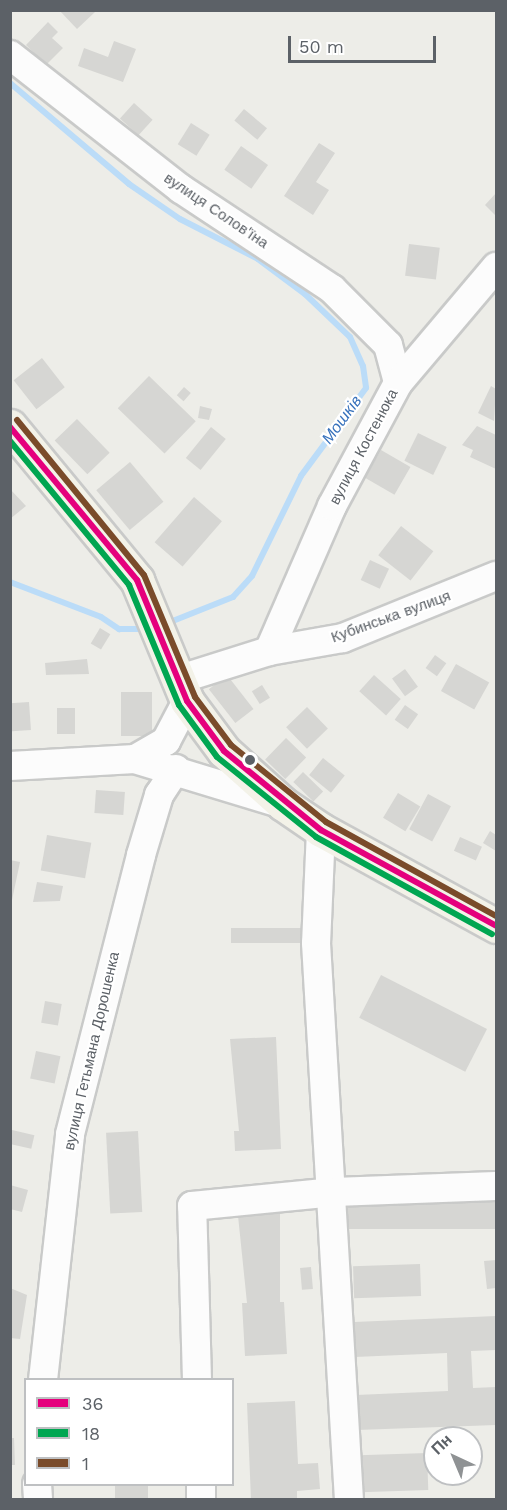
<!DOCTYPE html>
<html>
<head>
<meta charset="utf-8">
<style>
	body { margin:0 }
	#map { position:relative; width:507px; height:1510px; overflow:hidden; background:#edede8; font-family:"Work Sans",sans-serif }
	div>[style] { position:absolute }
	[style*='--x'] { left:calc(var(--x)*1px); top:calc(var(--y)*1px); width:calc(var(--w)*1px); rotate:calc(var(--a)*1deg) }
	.stream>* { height:6px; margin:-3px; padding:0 3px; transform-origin:3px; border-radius:3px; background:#bbdcf8 }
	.building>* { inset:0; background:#d6d6d3; transform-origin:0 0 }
	.roads { filter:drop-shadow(2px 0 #c9cac9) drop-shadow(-2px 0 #c9cac9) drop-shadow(0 2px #c9cac9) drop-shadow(0 -2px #c9cac9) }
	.minor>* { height:28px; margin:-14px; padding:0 14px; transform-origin:14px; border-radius:14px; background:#fcfcfc }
	.major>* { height:33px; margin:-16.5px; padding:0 16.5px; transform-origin:16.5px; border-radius:16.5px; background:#f3f2e8 }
	.bus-1>* { height:6px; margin:-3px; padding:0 3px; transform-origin:3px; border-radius:3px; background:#e5007d }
	.bus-2>* { height:6px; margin:-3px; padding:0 3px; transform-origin:3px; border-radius:3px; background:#00a651 }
	.bus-3>* { height:6px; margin:-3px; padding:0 3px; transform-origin:3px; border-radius:3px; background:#7a4b2a }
	.dots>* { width:16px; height:16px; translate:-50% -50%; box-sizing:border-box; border:3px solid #fff; border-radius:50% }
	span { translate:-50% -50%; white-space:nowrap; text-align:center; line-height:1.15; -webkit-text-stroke:4.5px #fff; paint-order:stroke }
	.street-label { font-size:15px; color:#5c6167 }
	.water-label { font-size:16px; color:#3872bc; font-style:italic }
	.frame { position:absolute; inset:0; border:12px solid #5c6167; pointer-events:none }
	.legend { position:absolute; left:24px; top:1378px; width:210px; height:108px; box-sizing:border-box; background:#fff; border:2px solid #bec0c2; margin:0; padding:8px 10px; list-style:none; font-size:18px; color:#5c6167 }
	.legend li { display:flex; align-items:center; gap:12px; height:30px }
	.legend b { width:30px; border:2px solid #bec0c2 }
	.north { position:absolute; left:423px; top:1426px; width:60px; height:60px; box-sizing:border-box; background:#fff; border:2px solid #bec0c2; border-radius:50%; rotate:316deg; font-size:16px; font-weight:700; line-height:24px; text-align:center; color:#5c6167 }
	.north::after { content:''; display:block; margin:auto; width:21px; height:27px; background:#8f9294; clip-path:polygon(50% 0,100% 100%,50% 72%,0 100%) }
	.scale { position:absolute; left:288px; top:36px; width:148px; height:27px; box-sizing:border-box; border:3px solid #5c6167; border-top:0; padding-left:8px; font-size:18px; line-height:21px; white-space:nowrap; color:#5c6167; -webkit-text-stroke:4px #fff; paint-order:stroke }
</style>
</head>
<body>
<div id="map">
	<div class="stream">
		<i style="--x:10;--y:83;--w:156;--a:40.3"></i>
		<i style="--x:129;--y:184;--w:62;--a:34.5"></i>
		<i style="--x:180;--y:219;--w:88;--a:27.1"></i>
		<i style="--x:258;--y:259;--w:59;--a:36.7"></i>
		<i style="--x:305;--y:294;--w:62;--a:43.7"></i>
		<i style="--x:350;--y:337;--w:32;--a:66"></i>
		<i style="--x:363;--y:366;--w:22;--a:82"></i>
		<i style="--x:366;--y:388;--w:109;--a:126.5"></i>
		<i style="--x:301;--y:476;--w:111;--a:116.1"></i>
		<i style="--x:252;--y:576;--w:28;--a:132"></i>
		<i style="--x:233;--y:597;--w:73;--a:158.3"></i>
		<i style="--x:10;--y:582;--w:97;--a:21"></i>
		<i style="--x:101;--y:617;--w:22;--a:34"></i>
		<i style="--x:119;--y:629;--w:28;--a:0"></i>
	</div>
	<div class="building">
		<i style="clip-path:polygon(59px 10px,94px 10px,95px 12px,77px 29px)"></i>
		<i style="clip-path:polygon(48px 22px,58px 32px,52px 38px,63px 48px,46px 65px,26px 45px)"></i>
		<i style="clip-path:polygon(114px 41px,136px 49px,123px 82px,78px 66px,84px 48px,108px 57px)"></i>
		<i style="left:134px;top:103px;width:25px;height:21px;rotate:42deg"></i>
		<i style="left:244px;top:109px;width:30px;height:15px;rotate:40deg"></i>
		<i style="left:191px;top:123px;width:22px;height:25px;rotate:32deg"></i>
		<i style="clip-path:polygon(319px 143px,335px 153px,316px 182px,329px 190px,313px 215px,284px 196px)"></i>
		<i style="left:241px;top:146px;width:33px;height:29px;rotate:35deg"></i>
		<i style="clip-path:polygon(496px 193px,496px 216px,485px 205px)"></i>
		<i style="left:409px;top:244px;width:31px;height:32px;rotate:7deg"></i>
		<i style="left:42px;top:358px;width:37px;height:36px;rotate:52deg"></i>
		<i style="left:149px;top:376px;width:65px;height:45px;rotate:44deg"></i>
		<i style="clip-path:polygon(491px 386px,496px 389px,494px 421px,478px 413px)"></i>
		<i style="left:184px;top:387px;width:9px;height:11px;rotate:41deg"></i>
		<i style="clip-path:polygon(200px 406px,212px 409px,209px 420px,198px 418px)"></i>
		<i style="left:77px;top:419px;width:47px;height:31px;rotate:46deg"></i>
		<i style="clip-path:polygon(477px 426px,496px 435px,496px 469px,470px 457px,473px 450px,462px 445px)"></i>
		<i style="left:211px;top:427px;width:19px;height:40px;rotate:39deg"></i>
		<i style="left:418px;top:433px;width:32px;height:31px;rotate:26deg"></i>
		<i style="left:381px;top:450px;width:34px;height:32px;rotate:30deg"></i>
		<i style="left:130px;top:462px;width:52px;height:44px;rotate:50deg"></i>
		<i style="clip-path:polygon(10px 489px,26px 506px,10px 519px)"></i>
		<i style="left:194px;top:497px;width:37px;height:60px;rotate:41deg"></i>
		<i style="left:401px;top:526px;width:41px;height:37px;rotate:38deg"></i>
		<i style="left:370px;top:560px;width:21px;height:22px;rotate:25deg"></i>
		<i style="left:100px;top:628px;width:12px;height:18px;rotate:31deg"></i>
		<i style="left:435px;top:655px;width:14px;height:16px;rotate:36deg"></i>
		<i style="clip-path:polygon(87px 659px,89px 674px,46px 675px,45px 663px)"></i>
		<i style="left:456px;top:664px;width:38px;height:31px;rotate:29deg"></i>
		<i style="left:405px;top:669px;width:22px;height:16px;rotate:54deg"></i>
		<i style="left:227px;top:675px;width:43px;height:23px;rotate:52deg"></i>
		<i style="left:374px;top:675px;width:36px;height:22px;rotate:42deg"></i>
		<i style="left:262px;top:685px;width:15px;height:12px;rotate:58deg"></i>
		<i style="left:121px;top:692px;width:31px;height:44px"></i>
		<i style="left:29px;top:702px;width:28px;height:19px;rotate:86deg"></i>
		<i style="left:405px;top:705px;width:16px;height:18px;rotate:35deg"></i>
		<i style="left:307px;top:707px;width:30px;height:29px;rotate:46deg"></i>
		<i style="left:57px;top:708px;width:18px;height:26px"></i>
		<i style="left:286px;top:738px;width:28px;height:30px;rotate:44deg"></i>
		<i style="left:323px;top:758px;width:28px;height:22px;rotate:39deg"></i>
		<i style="left:303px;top:772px;width:28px;height:14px;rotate:44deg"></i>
		<i style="left:96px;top:790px;width:29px;height:23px;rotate:4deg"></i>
		<i style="left:398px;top:793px;width:26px;height:29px;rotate:31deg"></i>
		<i style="left:428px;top:794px;width:26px;height:40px;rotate:28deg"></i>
		<i style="clip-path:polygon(490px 831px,496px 835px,496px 851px,483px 843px)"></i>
		<i style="left:47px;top:835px;width:45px;height:36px;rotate:10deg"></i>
		<i style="left:460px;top:837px;width:24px;height:15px;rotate:24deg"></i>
		<i style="clip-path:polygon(10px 860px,20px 862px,12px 900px,10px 900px)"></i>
		<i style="clip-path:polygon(37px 882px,63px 886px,60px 901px,33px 902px)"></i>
		<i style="left:303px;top:928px;width:15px;height:72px;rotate:90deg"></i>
		<i style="left:381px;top:975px;width:119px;height:48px;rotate:27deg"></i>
		<i style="left:45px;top:1001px;width:17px;height:22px;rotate:10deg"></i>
		<i style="clip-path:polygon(276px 1037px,281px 1149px,235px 1151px,234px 1131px,239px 1131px,230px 1039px)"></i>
		<i style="left:36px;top:1051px;width:25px;height:28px;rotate:12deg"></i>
		<i style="left:12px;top:1130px;width:23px;height:14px;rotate:13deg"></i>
		<i style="left:138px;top:1131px;width:81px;height:32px;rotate:87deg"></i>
		<i style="clip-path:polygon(10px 1185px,28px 1190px,22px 1212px,10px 1209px)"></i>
		<i style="left:496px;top:1194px;width:35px;height:150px;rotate:90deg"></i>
		<i style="clip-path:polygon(280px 1203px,280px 1302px,284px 1302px,287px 1354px,245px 1356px,242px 1303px,247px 1303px,237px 1206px)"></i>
		<i style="clip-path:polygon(496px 1260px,496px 1288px,487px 1289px,484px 1261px)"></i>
		<i style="left:420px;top:1264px;width:32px;height:67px;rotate:88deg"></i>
		<i style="left:311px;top:1267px;width:22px;height:11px;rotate:85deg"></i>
		<i style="clip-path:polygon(10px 1288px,27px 1295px,20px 1339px,10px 1338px)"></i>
		<i style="clip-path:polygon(496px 1316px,496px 1350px,471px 1351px,473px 1388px,496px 1387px,496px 1425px,357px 1430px,356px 1395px,448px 1391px,447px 1353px,355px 1357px,354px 1322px)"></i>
		<i style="clip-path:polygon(295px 1401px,298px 1464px,318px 1463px,320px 1489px,297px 1491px,297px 1500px,251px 1500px,247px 1403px)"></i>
		<i style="clip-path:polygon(10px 1438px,14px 1438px,15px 1465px,10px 1465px)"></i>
		<i style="left:427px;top:1453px;width:37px;height:68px;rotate:88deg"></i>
		<i style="left:115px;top:1484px;width:33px;height:16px"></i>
	</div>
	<div class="roads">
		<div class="minor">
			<i style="--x:10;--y:55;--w:217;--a:38.1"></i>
			<i style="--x:181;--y:189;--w:181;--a:33.5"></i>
			<i style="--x:332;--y:289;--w:79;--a:45"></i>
			<i style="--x:388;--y:345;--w:39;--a:75"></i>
			<i style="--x:269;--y:651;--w:158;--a:-66.5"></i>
			<i style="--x:332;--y:506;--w:140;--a:-61.8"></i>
			<i style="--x:398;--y:383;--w:152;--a:-49.8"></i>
			<i style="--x:180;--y:679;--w:93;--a:-17.5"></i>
			<i style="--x:269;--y:651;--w:75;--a:-10"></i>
			<i style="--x:343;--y:638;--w:165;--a:-22.1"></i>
			<i style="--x:135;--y:759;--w:36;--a:-30"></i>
			<i style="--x:166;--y:741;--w:45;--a:-62.3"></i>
			<i style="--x:10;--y:766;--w:125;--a:-3.2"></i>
			<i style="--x:135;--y:759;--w:155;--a:16.9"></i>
			<i style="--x:321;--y:830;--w:113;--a:92.5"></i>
			<i style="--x:316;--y:943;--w:558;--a:86.61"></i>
			<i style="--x:43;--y:1380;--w:247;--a:-83.7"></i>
			<i style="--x:70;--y:1134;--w:288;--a:-75.7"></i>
			<i style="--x:141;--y:855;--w:63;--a:-73.3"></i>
			<i style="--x:159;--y:795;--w:31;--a:-57"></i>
			<i style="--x:197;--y:1380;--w:174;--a:-91.6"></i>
			<i style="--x:192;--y:1206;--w:143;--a:-5.6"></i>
			<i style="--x:334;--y:1192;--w:162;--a:-2.1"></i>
			<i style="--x:37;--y:1484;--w:16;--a:86"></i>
			<i style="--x:201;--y:1484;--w:16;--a:90"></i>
		</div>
		<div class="major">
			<i style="--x:10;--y:426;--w:200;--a:50.5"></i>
			<i style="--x:137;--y:580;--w:131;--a:67.5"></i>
			<i style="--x:187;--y:701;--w:62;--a:53.5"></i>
			<i style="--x:224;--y:751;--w:79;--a:41.9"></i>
			<i style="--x:283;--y:804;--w:46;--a:34.4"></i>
			<i style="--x:321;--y:830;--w:200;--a:28.7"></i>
		</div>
	</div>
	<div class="bus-1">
		<i style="--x:10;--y:427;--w:199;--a:50.3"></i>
		<i style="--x:137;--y:580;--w:131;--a:67.5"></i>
		<i style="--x:187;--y:701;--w:62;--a:53.5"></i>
		<i style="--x:224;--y:751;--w:125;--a:39.2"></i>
		<i style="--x:321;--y:830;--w:200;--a:28.7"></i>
	</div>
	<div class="bus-2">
		<i style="--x:10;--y:441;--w:187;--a:50.4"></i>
		<i style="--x:129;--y:585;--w:130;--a:67.4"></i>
		<i style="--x:179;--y:705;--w:64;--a:53.8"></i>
		<i style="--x:217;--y:757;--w:127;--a:38.9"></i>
		<i style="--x:316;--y:837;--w:201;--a:28.9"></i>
	</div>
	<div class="bus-3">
		<i style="--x:17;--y:420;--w:200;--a:50.7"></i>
		<i style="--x:144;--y:575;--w:132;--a:67.3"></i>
		<i style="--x:195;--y:697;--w:60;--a:53.1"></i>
		<i style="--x:231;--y:745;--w:122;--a:39"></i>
		<i style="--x:326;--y:822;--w:194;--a:28.9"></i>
	</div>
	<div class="dots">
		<i style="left:250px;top:760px;background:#5c6167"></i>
	</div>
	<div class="street-label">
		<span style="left:216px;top:211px;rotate:34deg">вулиця Солов'їна</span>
		<span style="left:364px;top:447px;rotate:-62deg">вулиця Костенюка</span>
		<span style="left:391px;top:617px;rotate:-20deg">Кубинська вулиця</span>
		<span style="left:92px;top:1051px;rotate:-77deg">вулиця Гетьмана Дорошенка</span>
	</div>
	<div class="water-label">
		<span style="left:342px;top:420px;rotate:-54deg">Мошків</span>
	</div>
	<div class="frame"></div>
	<ul class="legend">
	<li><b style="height:8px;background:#e5007d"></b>36</li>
	<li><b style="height:8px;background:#00a651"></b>18</li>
	<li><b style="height:8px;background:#7a4b2a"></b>1</li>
	</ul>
	<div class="north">Пн</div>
	<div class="scale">50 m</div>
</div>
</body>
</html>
